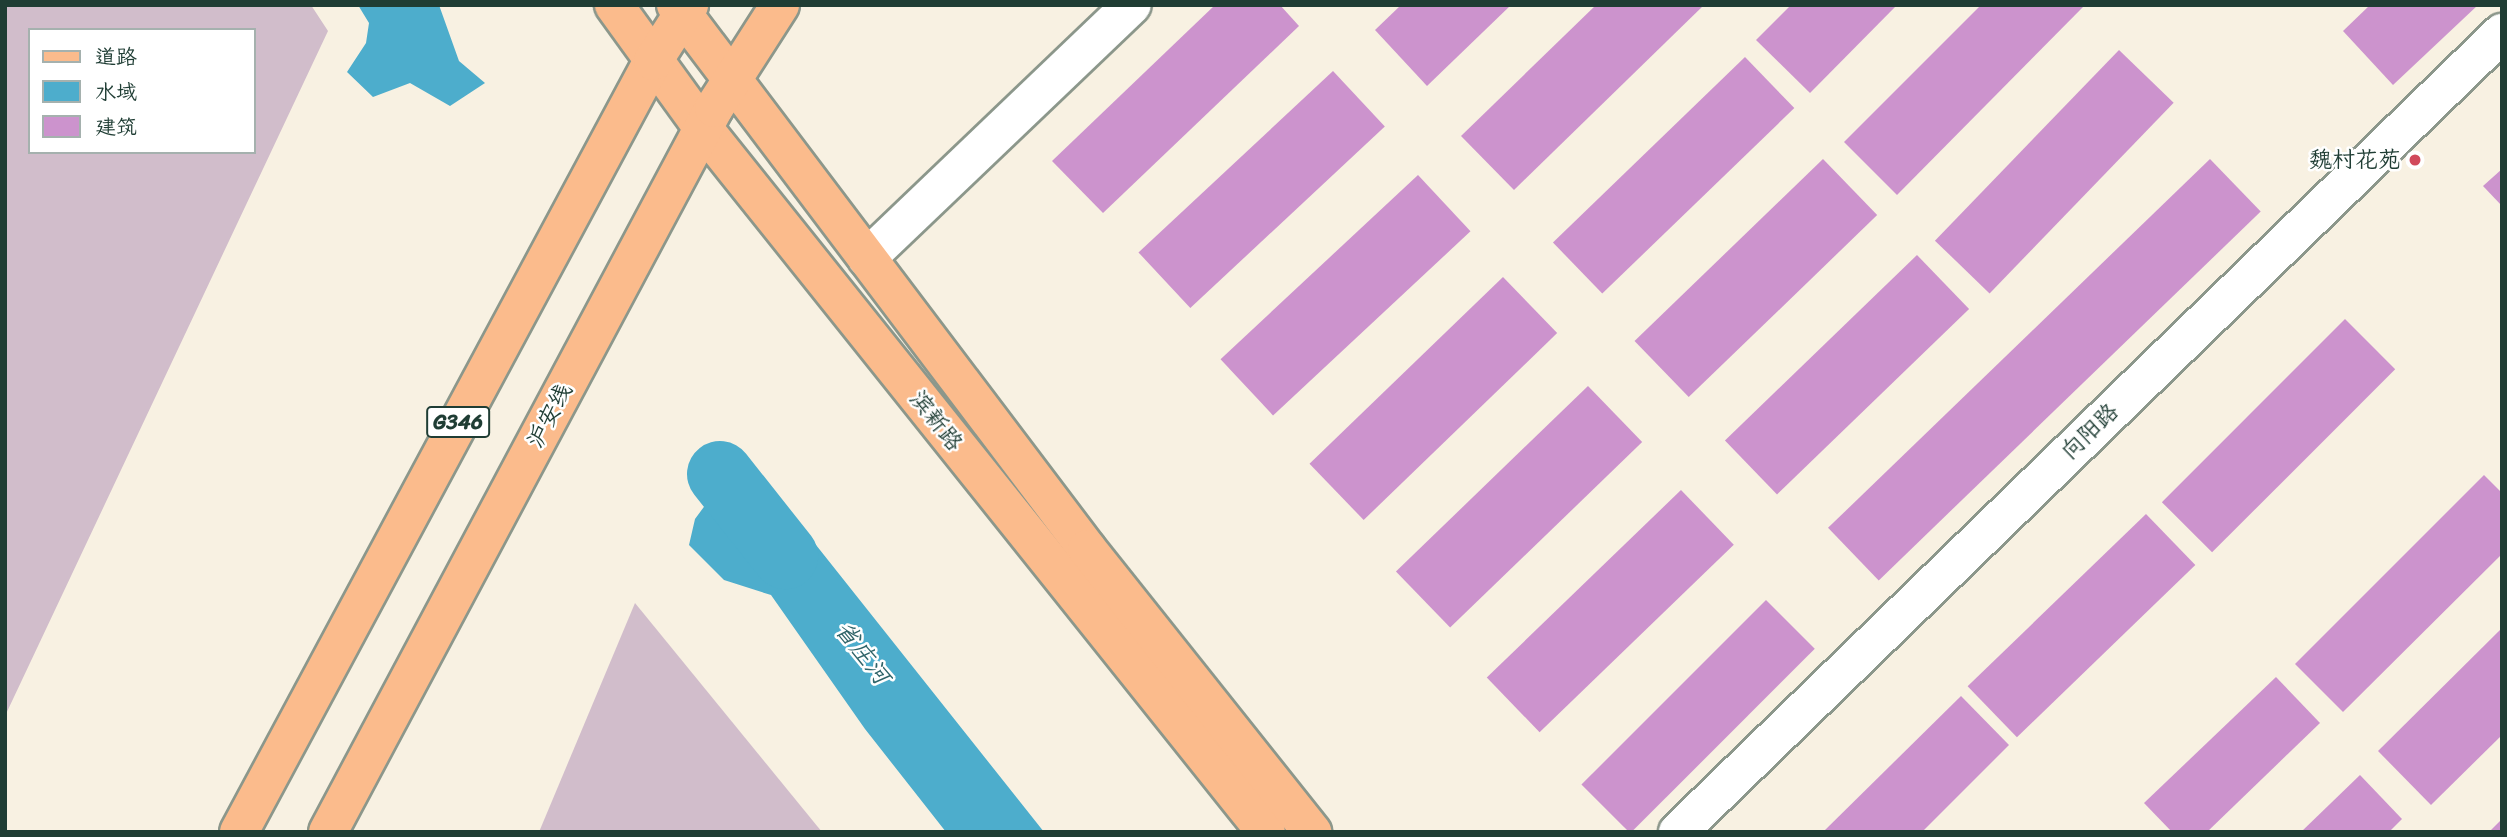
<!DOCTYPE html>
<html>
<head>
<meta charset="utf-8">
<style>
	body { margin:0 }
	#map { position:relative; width:2507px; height:837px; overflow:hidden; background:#f8f1e2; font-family:Sriracha,"LXGW WenKai TC",sans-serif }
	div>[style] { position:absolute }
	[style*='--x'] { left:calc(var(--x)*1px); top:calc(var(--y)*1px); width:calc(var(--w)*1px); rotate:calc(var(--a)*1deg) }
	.industrial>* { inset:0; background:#d1bdcb }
	.water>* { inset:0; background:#4dadcc }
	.river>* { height:66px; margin:-33px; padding:0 33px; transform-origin:33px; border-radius:33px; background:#4dadcc }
	.building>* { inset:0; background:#cc93cd; transform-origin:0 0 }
	.roads { filter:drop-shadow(2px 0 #8c978b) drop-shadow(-2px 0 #8c978b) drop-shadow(0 2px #8c978b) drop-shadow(0 -2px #8c978b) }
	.minor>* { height:38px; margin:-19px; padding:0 19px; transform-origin:19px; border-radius:19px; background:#fff }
	.major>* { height:38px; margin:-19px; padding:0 19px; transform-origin:19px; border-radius:19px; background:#fbbb8c }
	.highway>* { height:38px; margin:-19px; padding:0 19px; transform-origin:19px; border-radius:19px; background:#fbbb8c }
	.dots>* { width:19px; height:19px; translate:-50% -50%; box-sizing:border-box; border:4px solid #fff; border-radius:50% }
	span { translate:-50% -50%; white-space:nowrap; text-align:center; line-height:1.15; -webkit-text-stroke:5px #fff; paint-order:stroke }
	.shield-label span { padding:2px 5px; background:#fff; border:2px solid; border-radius:5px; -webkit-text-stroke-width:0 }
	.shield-label { font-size:21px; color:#1f3d34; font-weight:700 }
	.poi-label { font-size:23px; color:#1f3d34 }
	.right { translate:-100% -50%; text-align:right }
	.street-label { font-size:23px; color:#1f3d34 }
	.water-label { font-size:24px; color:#2f6469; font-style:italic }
	.frame { position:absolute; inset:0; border:7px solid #1f3d34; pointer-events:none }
	.legend { position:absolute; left:28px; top:28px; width:228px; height:126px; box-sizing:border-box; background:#fff; border:2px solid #a5b1ae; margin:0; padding:9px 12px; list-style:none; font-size:21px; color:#1f3d34 }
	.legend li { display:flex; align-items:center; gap:14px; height:35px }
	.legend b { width:35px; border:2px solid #a5b1ae }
</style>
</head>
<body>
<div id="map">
	<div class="industrial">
		<i style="clip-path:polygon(evenodd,5px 5px,311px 5px,328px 31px,5px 716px,5px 5px,30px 30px,254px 30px,254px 152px,30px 152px,30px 30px)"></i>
		<i style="clip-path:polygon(635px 603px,822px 832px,539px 832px)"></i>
	</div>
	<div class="water">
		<i style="clip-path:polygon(358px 5px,439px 5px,459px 61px,485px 83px,450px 106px,410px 83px,373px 97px,347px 72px,366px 43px,369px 23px)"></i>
		<i style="clip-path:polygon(766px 482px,1044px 832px,946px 832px,865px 729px,771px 595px,724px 580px,689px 545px,695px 519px,720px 485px)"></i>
	</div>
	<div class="river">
		<i style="--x:720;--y:474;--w:105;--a:51.6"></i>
	</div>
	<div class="building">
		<i style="clip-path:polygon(1215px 5px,1280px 5px,1299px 26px,1103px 213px,1052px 161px)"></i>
		<i style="clip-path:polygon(1401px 5px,1511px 5px,1427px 86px,1375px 30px)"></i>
		<i style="clip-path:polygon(1596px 5px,1704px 5px,1514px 190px,1461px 136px)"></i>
		<i style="clip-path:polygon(1791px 5px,1897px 5px,1810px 93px,1756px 40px)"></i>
		<i style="clip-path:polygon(1981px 5px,2083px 7px,1897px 195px,1844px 142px)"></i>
		<i style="clip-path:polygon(2370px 5px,2478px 5px,2393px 85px,2343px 31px)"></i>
		<i style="left:2119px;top:50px;width:76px;height:265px;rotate:44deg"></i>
		<i style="left:1745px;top:57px;width:71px;height:267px;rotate:46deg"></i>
		<i style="left:1333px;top:71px;width:76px;height:266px;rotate:47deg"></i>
		<i style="left:1823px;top:159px;width:78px;height:262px;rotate:46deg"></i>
		<i style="left:2210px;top:159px;width:73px;height:531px;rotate:46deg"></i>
		<i style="clip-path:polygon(2502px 169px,2502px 206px,2483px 186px)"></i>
		<i style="left:1418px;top:175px;width:77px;height:270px;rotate:47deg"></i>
		<i style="left:1917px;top:255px;width:75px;height:267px;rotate:46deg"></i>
		<i style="left:1503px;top:277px;width:78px;height:269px;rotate:46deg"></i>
		<i style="left:2345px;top:319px;width:71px;height:259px;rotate:45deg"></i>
		<i style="left:1588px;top:386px;width:78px;height:267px;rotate:46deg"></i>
		<i style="clip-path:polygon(2484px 475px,2502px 493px,2502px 554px,2343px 712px,2295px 664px)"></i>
		<i style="left:1681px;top:490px;width:76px;height:270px;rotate:46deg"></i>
		<i style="left:2146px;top:514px;width:71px;height:248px;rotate:46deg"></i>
		<i style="left:1766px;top:600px;width:69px;height:261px;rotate:45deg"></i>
		<i style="clip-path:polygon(2502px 628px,2502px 735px,2431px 805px,2378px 751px)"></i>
		<i style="clip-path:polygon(2276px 677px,2320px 723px,2207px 832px,2172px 832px,2144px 803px)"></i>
		<i style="clip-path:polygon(1961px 696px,2009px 745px,1922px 832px,1823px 832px)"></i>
		<i style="clip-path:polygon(2360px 775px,2402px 819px,2389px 832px,2301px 832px)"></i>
		<i style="clip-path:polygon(2502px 819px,2502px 832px,2489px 832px)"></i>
	</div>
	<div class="roads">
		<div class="minor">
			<i style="--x:867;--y:258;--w:366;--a:-43.7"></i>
			<i style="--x:1678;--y:832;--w:1148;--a:-44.12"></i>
		</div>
		<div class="major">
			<i style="--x:614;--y:5;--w:152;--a:54.1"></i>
			<i style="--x:703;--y:128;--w:901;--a:51.35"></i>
			<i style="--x:676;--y:5;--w:682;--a:52.93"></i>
			<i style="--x:1087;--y:549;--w:362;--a:51.5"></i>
		</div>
		<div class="highway">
			<i style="--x:239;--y:832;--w:875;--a:-61.77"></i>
			<i style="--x:653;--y:61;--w:67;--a:-57.3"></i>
			<i style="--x:328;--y:832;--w:820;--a:-61.94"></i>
			<i style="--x:714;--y:108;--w:122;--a:-57.3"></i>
		</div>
	</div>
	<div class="dots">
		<i style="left:2415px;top:160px;background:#d1495b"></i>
	</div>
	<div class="shield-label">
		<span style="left:458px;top:422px">G346</span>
	</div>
	<div class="poi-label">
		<span class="right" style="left:2401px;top:160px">魏村花苑</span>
	</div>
	<div class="street-label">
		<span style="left:550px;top:416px;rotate:-62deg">沪安线</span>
		<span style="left:936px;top:421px;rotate:52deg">滨新路</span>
		<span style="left:2090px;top:432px;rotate:-44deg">向阳路</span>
	</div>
	<div class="water-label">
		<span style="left:862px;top:653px;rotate:52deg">省庄河</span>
	</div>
	<div class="frame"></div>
	<ul class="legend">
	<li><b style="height:9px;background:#fbbb8c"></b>道路</li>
	<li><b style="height:19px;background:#4dadcc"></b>水域</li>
	<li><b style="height:19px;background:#cc93cd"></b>建筑</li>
	</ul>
</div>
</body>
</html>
